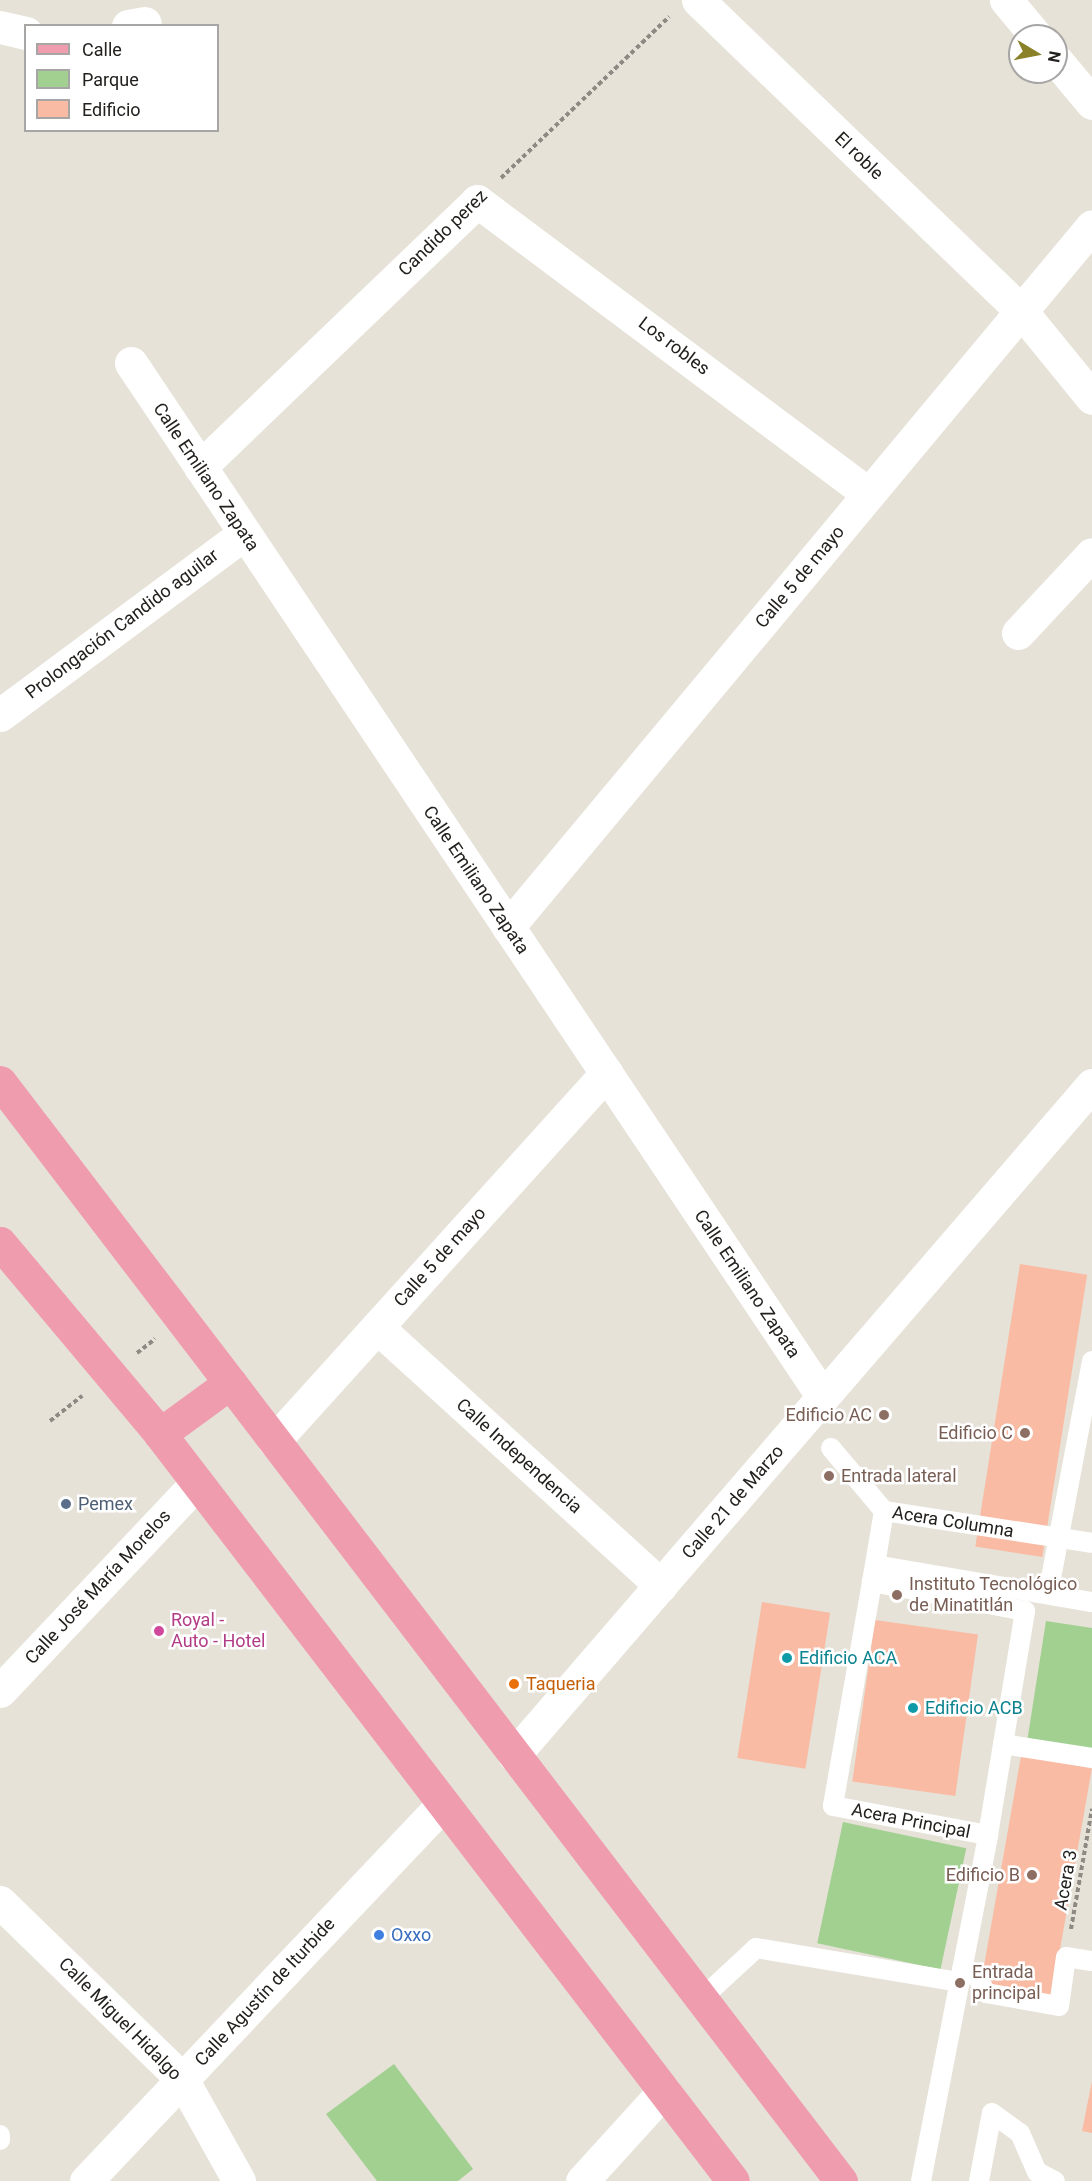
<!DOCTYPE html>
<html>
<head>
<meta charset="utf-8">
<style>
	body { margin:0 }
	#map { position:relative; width:1092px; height:2181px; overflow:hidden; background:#e6e2d8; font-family:Roboto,sans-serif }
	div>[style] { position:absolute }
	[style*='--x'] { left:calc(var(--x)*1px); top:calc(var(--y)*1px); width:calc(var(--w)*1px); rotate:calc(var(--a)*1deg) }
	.green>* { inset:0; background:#a2d091; transform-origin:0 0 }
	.building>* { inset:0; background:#f9bba3; transform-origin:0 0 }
	.path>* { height:4px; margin-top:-2px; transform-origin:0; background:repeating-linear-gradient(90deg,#8d8983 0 4.5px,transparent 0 7.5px) }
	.lane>* { height:20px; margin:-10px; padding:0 10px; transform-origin:10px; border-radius:10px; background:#fff }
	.street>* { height:33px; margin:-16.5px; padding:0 16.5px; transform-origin:16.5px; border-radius:16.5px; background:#fff }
	.primary>* { height:33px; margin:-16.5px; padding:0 16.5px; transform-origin:16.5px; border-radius:16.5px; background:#ef9caf }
	.dots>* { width:16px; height:16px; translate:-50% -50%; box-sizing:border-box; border:3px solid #fff; border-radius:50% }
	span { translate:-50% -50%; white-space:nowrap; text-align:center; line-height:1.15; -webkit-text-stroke:5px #fff; paint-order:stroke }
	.street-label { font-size:18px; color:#23211e }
	.education-label { font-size:18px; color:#785e54 }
	.right { translate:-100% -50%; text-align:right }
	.left { translate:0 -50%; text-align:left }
	.service-label { font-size:18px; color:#4e5e75 }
	.hotel-label { font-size:18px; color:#b23c85 }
	.culture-label { font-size:18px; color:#0d838f }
	.food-label { font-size:18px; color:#c56008 }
	.shop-label { font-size:18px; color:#366cbe }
	.legend { position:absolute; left:24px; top:24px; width:195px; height:108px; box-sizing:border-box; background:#fff; border:2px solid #a7a6a5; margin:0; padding:8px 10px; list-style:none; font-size:18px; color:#23211e }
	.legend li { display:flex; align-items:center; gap:12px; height:30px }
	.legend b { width:30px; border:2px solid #a7a6a5 }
	.north { position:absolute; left:1008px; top:24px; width:60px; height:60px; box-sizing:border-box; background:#fff; border:2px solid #a7a6a5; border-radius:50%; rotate:100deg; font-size:16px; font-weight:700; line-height:24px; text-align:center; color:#23211e }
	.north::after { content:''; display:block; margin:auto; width:21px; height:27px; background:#8a8128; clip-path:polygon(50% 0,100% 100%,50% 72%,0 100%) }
</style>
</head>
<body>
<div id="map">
	<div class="green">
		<i style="clip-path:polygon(1046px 1621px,1092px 1628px,1092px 1754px,1027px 1742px)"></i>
		<i style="left:843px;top:1822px;width:126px;height:124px;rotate:12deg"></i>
		<i style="clip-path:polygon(394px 2064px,473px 2169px,458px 2181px,377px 2181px,326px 2114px)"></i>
	</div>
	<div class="building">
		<i style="left:1020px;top:1264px;width:68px;height:286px;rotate:9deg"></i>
		<i style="left:762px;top:1602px;width:69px;height:158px;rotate:9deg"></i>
		<i style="left:875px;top:1620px;width:104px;height:163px;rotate:8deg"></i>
		<i style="left:1021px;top:1756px;width:72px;height:230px;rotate:10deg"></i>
		<i style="clip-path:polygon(1092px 2081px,1092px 2133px,1082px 2131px)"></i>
	</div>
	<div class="path">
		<i style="--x:501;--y:178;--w:233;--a:-43.8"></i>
		<i style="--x:137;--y:1353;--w:23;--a:-38"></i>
		<i style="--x:50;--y:1421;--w:41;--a:-38"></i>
		<i style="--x:1071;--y:1929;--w:122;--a:-80.1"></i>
	</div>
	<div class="lane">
		<i style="--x:831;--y:1448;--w:82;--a:49.9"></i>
		<i style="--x:875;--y:1565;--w:220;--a:9.7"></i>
		<i style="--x:872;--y:1582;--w:72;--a:-80.4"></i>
		<i style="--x:884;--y:1511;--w:210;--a:8.7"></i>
		<i style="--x:1048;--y:1594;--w:237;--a:-79.3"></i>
		<i style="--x:1003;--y:1744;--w:90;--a:8.9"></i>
		<i style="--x:962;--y:1969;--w:14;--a:17"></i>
		<i style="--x:975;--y:1973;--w:23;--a:61"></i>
		<i style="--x:986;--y:1993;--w:74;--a:10.1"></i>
		<i style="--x:1059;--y:2006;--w:49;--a:-81.9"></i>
		<i style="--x:1066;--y:1957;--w:26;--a:9"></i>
		<i style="--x:701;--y:1999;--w:75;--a:-42.8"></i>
		<i style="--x:756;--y:1948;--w:206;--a:9.5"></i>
		<i style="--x:0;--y:2135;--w:5;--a:90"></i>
		<i style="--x:921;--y:2181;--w:352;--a:-79"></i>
		<i style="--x:988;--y:1835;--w:227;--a:-80.6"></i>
		<i style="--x:1025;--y:1611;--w:156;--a:-169.3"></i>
		<i style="--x:872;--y:1582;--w:227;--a:99.9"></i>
		<i style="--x:833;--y:1806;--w:158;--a:10.6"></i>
		<i style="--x:979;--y:2181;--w:69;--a:-79.2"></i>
		<i style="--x:992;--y:2113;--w:34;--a:36"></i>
		<i style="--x:1020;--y:2133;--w:43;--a:66.4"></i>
		<i style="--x:1037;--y:2172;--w:20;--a:27"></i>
	</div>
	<div class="street">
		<i style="--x:698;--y:0;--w:448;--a:43.9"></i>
		<i style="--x:1021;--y:311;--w:112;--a:50.8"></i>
		<i style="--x:1006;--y:0;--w:47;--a:50.2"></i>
		<i style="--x:128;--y:26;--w:17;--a:-10"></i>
		<i style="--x:0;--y:27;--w:27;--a:13"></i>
		<i style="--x:1056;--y:60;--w:56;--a:50.1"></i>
		<i style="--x:131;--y:363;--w:1244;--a:56.21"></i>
		<i style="--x:200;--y:467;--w:384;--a:-43.8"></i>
		<i style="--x:477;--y:201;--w:489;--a:36.8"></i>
		<i style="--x:1018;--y:633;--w:108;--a:-46.9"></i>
		<i style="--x:0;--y:715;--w:304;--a:-36.6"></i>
		<i style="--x:508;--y:927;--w:912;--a:-50.2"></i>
		<i style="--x:377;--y:1327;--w:384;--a:42.3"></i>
		<i style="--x:274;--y:1441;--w:496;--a:-47.9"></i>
		<i style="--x:0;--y:1691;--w:286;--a:-46.6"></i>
		<i style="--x:514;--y:1755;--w:885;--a:-49.22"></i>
		<i style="--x:0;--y:1902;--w:254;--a:44.2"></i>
		<i style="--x:182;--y:2079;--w:117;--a:60.8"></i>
		<i style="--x:86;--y:2181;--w:519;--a:-46.56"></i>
		<i style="--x:582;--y:2181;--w:122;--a:-47.7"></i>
	</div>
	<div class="primary">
		<i style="--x:0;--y:1082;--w:1384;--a:52.58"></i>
		<i style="--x:0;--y:1243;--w:249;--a:50"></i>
		<i style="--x:160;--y:1434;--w:941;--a:52.51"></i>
		<i style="--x:160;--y:1434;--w:87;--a:-36.1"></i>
	</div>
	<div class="dots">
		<i style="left:884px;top:1415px;background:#8d6e63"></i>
		<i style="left:1025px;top:1433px;background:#8d6e63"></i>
		<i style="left:829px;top:1476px;background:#8d6e63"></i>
		<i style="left:66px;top:1504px;background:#5c6f8a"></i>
		<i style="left:897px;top:1595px;background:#8d6e63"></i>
		<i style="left:159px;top:1631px;background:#d1479c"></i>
		<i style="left:787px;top:1658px;background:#0f9aa8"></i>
		<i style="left:514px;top:1684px;background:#e8710a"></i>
		<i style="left:913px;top:1708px;background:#0f9aa8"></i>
		<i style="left:1032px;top:1875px;background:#8d6e63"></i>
		<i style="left:379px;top:1935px;background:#3f7fe0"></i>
		<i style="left:960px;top:1983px;background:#8d6e63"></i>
	</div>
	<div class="street-label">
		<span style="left:859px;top:156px;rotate:44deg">El roble</span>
		<span style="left:443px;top:233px;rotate:-44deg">Candido perez</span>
		<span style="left:674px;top:346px;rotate:37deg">Los robles</span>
		<span style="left:206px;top:477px;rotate:56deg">Calle Emiliano Zapata</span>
		<span style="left:800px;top:577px;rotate:-50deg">Calle 5 de mayo</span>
		<span style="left:122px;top:624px;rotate:-37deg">Prolongación Candido aguilar</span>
		<span style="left:476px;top:880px;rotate:56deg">Calle Emiliano Zapata</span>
		<span style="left:440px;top:1257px;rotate:-48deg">Calle 5 de mayo</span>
		<span style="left:747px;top:1284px;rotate:56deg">Calle Emiliano Zapata</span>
		<span style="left:519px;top:1456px;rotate:42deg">Calle Independencia</span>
		<span style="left:733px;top:1502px;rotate:-49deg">Calle 21 de Marzo</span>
		<span style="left:953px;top:1522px;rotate:9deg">Acera Columna</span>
		<span style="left:98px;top:1587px;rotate:-47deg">Calle José María Morelos</span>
		<span style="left:911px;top:1821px;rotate:11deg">Acera Principal</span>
		<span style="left:1066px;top:1880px;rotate:-80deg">Acera 3</span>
		<span style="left:265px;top:1992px;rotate:-47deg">Calle Agustín de Iturbide</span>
		<span style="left:120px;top:2019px;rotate:45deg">Calle Miguel Hidalgo</span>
	</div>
	<div class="education-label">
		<span class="right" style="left:872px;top:1415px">Edificio AC</span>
		<span class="right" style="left:1013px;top:1433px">Edificio C</span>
		<span class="left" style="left:841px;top:1476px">Entrada lateral</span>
		<span class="left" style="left:909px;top:1595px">Instituto Tecnológico<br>de Minatitlán</span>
		<span class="right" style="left:1020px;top:1875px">Edificio B</span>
		<span class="left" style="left:972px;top:1983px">Entrada<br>principal</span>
	</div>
	<div class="service-label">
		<span class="left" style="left:78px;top:1504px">Pemex</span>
	</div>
	<div class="hotel-label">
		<span class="left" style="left:171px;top:1631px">Royal -<br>Auto - Hotel</span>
	</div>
	<div class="culture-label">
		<span class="left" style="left:799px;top:1658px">Edificio ACA</span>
		<span class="left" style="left:925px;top:1708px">Edificio ACB</span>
	</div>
	<div class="food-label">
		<span class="left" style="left:526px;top:1684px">Taqueria</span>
	</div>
	<div class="shop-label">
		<span class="left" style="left:391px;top:1935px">Oxxo</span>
	</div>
	<ul class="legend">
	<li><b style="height:8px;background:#ef9caf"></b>Calle</li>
	<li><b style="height:16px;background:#a2d091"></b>Parque</li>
	<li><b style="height:16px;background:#f9bba3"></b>Edificio</li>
	</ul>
	<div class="north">N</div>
</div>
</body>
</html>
